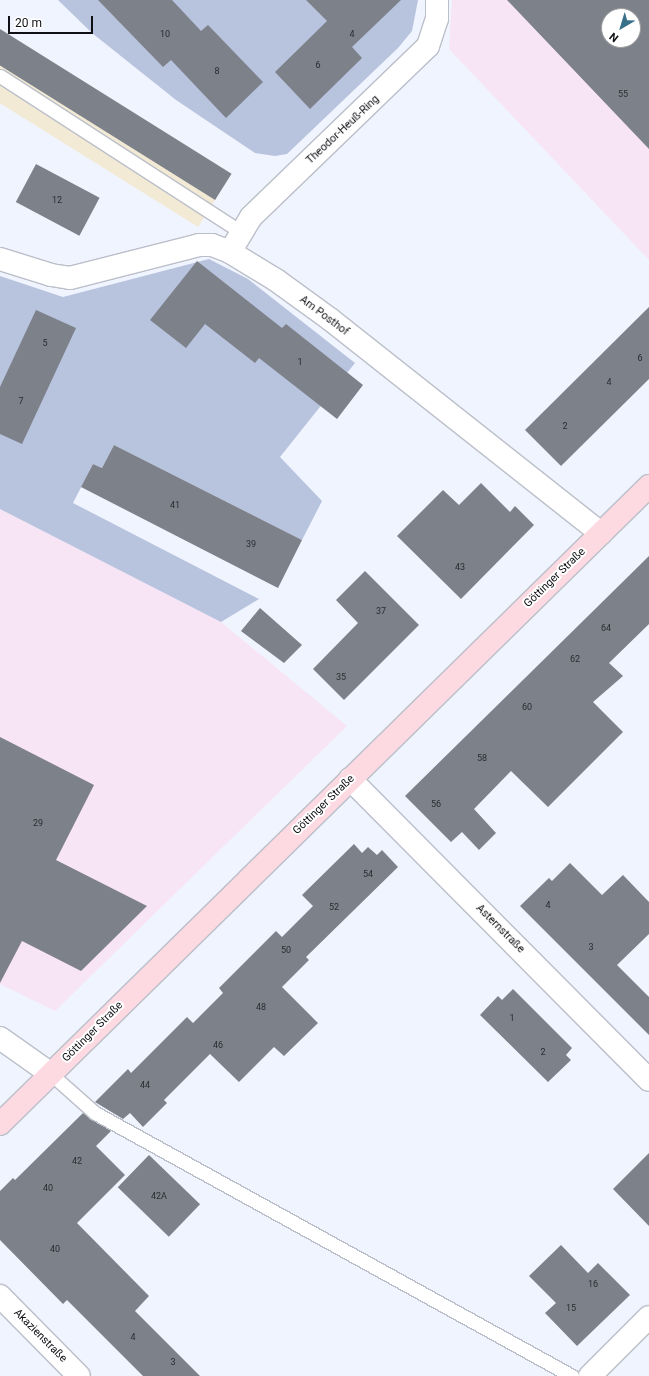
<!DOCTYPE html>
<html>
<head>
<meta charset="utf-8">
<style>
	body { margin:0 }
	#map { position:relative; width:649px; height:1376px; overflow:hidden; background:#f0f4ff; font-family:Roboto,sans-serif }
	div>[style] { position:absolute }
	[style*='--x'] { left:calc(var(--x)*1px); top:calc(var(--y)*1px); width:calc(var(--w)*1px); rotate:calc(var(--a)*1deg) }
	.commercial>* { inset:0; background:#f7e4f4 }
	.industrial>* { inset:0; background:#f2ead5; transform-origin:0 0 }
	.green>* { inset:0; background:#b8c3de }
	.building>* { inset:0; background:#7d818a; transform-origin:0 0 }
	.roads { filter:drop-shadow(1px 0 #bbbfc9) drop-shadow(-1px 0 #bbbfc9) drop-shadow(0 1px #bbbfc9) drop-shadow(0 -1px #bbbfc9) }
	.service>* { height:13px; margin:-6.5px; padding:0 6.5px; transform-origin:6.5px; border-radius:6.5px; background:#fff }
	.minor>* { height:22px; margin:-11px; padding:0 11px; transform-origin:11px; border-radius:11px; background:#fff }
	.secondary>* { height:22px; margin:-11px; padding:0 11px; transform-origin:11px; border-radius:11px; background:#fddae2 }
	span { translate:-50% -50%; white-space:nowrap; text-align:center; line-height:1.15; -webkit-text-stroke:4px #fff; paint-order:stroke }
	.number-label { font-size:9px; color:#2a2c32 }
	.number-label span { -webkit-text-stroke-width:0 }
	.street-label { font-size:11px; color:#0f1014 }
	.north { position:absolute; left:601px; top:8px; width:40px; height:40px; box-sizing:border-box; background:#fff; border:1px solid #9f9fa1; border-radius:50%; rotate:218deg; font-size:11px; font-weight:700; line-height:16px; text-align:center; color:#0f1014 }
	.north::after { content:''; display:block; margin:auto; width:14px; height:18px; background:#386f89; clip-path:polygon(50% 0,100% 100%,50% 72%,0 100%) }
	.scale { position:absolute; left:8px; top:16px; width:85px; height:18px; box-sizing:border-box; border:2px solid #0f1014; border-top:0; padding-left:5px; font-size:12px; line-height:14px; white-space:nowrap; color:#0f1014; -webkit-text-stroke:3px #fff; paint-order:stroke }
</style>
</head>
<body>
<div id="map">
	<div class="commercial">
		<i style="clip-path:polygon(evenodd,452px 0,649px 0,649px 260px,449px 49px,452px 0,609px 16px,633px 16px,633px 40px,609px 40px,609px 16px)"></i>
		<i style="clip-path:polygon(0 509px,221px 622px,347px 726px,55px 1011px,0 984px)"></i>
	</div>
	<div class="industrial">
		<i style="left:0;top:29px;width:273px;height:63px;rotate:32deg"></i>
	</div>
	<div class="green">
		<i style="clip-path:polygon(58px 0,418px 0,412px 31px,398px 48px,287px 154px,275px 156px,255px 153px,176px 100px,92px 33px)"></i>
		<i style="clip-path:polygon(209px 259px,248px 279px,355px 363px,280px 457px,322px 501px,302px 540px,114px 445px,102px 468px,93px 464px,73px 503px,259px 599px,221px 622px,0 509px,0 276px,63px 297px)"></i>
	</div>
	<div class="building">
		<i style="clip-path:polygon(98px 0,172px 0,201px 31px,208px 25px,263px 82px,226px 118px,171px 60px,163px 67px)"></i>
		<i style="clip-path:polygon(306px 0,401px 0,352px 47px,362px 58px,310px 109px,275px 72px,327px 21px)"></i>
		<i style="clip-path:polygon(evenodd,507px 0,649px 0,649px 149px,507px 0,609px 16px,633px 16px,633px 40px,609px 40px,609px 16px)"></i>
		<i style="left:0;top:29px;width:273px;height:31px;rotate:32deg"></i>
		<i style="left:36px;top:164px;width:72px;height:43px;rotate:28deg"></i>
		<i style="clip-path:polygon(197px 261px,282px 328px,286px 324px,363px 385px,337px 419px,259px 358px,255px 363px,205px 324px,186px 348px,150px 320px)"></i>
		<i style="clip-path:polygon(649px 307px,649px 379px,561px 466px,525px 430px)"></i>
		<i style="clip-path:polygon(36px 310px,76px 328px,22px 444px,0 434px,0 387px)"></i>
		<i style="clip-path:polygon(114px 445px,302px 540px,278px 588px,81px 487px,93px 464px,102px 468px)"></i>
		<i style="clip-path:polygon(481px 483px,510px 512px,515px 506px,534px 525px,461px 599px,397px 536px,443px 490px,459px 505px)"></i>
		<i style="clip-path:polygon(649px 556px,649px 624px,609px 663px,623px 676px,593px 702px,623px 732px,548px 807px,511px 771px,474px 809px,496px 833px,479px 850px,462px 832px,451px 842px,405px 796px)"></i>
		<i style="clip-path:polygon(365px 571px,419px 625px,344px 700px,313px 669px,358px 623px,336px 600px)"></i>
		<i style="clip-path:polygon(260px 608px,302px 645px,284px 663px,241px 631px)"></i>
		<i style="clip-path:polygon(0 737px,94px 785px,56px 860px,147px 906px,81px 971px,22px 941px,0 983px)"></i>
		<i style="clip-path:polygon(354px 844px,362px 853px,368px 847px,377px 855px,382px 850px,398px 867px,306px 957px,309px 960px,282px 987px,318px 1023px,284px 1056px,274px 1047px,239px 1082px,210px 1054px,164px 1100px,167px 1103px,143px 1127px,130px 1113px,123px 1119px,95px 1102px,128px 1069px,131px 1073px,187px 1017px,193px 1023px,223px 993px,219px 988px,276px 931px,282px 937px,313px 906px,302px 895px)"></i>
		<i style="clip-path:polygon(570px 863px,602px 895px,623px 875px,649px 902px,649px 934px,617px 965px,649px 997px,649px 1035px,520px 906px,549px 878px,552px 881px)"></i>
		<i style="clip-path:polygon(513px 989px,572px 1048px,566px 1055px,571px 1060px,548px 1082px,480px 1015px,498px 996px,502px 1000px)"></i>
		<i style="clip-path:polygon(83px 1113px,111px 1131px,96px 1146px,125px 1175px,77px 1223px,149px 1296px,135px 1311px,200px 1376px,143px 1376px,67px 1300px,63px 1304px,0 1240px,0 1191px,13px 1178px,15px 1180px)"></i>
		<i style="clip-path:polygon(649px 1153px,649px 1226px,613px 1189px)"></i>
		<i style="left:149px;top:1155px;width:71px;height:45px;rotate:44deg"></i>
		<i style="clip-path:polygon(561px 1245px,588px 1273px,598px 1263px,630px 1295px,577px 1346px,545px 1313px,556px 1303px,529px 1276px)"></i>
	</div>
	<div class="roads">
		<div class="service">
			<i style="--x:0;--y:76;--w:286;--a:32.9"></i>
			<i style="--x:51;--y:1074;--w:59;--a:41.6"></i>
			<i style="--x:95;--y:1113;--w:545;--a:28.87"></i>
		</div>
		<div class="minor">
			<i style="--x:230;--y:252;--w:41;--a:-59"></i>
			<i style="--x:251;--y:217;--w:246;--a:-44"></i>
			<i style="--x:428;--y:46;--w:28;--a:-72"></i>
			<i style="--x:437;--y:19;--w:19;--a:-90"></i>
			<i style="--x:0;--y:259;--w:53;--a:17.4"></i>
			<i style="--x:51;--y:275;--w:19;--a:9"></i>
			<i style="--x:70;--y:278;--w:133;--a:-14.3"></i>
			<i style="--x:199;--y:245;--w:13;--a:0"></i>
			<i style="--x:212;--y:245;--w:19;--a:21"></i>
			<i style="--x:230;--y:252;--w:54;--a:31.3"></i>
			<i style="--x:276;--y:280;--w:68;--a:36"></i>
			<i style="--x:331;--y:320;--w:344;--a:38.3"></i>
			<i style="--x:350;--y:779;--w:424;--a:45.2"></i>
			<i style="--x:0;--y:1038;--w:62;--a:35.2"></i>
			<i style="--x:0;--y:1296;--w:112;--a:45.4"></i>
			<i style="--x:590;--y:1376;--w:83;--a:-45"></i>
		</div>
		<div class="secondary">
			<i style="--x:0;--y:1124;--w:910;--a:-44.51"></i>
		</div>
	</div>
	<div class="number-label">
		<span style="left:165px;top:34px">10</span>
		<span style="left:352px;top:34px">4</span>
		<span style="left:318px;top:65px">6</span>
		<span style="left:217px;top:71px">8</span>
		<span style="left:623px;top:94px">55</span>
		<span style="left:57px;top:200px">12</span>
		<span style="left:45px;top:343px">5</span>
		<span style="left:640px;top:358px">6</span>
		<span style="left:300px;top:362px">1</span>
		<span style="left:609px;top:382px">4</span>
		<span style="left:21px;top:401px">7</span>
		<span style="left:565px;top:426px">2</span>
		<span style="left:175px;top:505px">41</span>
		<span style="left:251px;top:544px">39</span>
		<span style="left:460px;top:567px">43</span>
		<span style="left:381px;top:611px">37</span>
		<span style="left:606px;top:628px">64</span>
		<span style="left:575px;top:659px">62</span>
		<span style="left:341px;top:677px">35</span>
		<span style="left:527px;top:707px">60</span>
		<span style="left:482px;top:758px">58</span>
		<span style="left:436px;top:804px">56</span>
		<span style="left:38px;top:823px">29</span>
		<span style="left:368px;top:874px">54</span>
		<span style="left:548px;top:905px">4</span>
		<span style="left:334px;top:907px">52</span>
		<span style="left:591px;top:947px">3</span>
		<span style="left:286px;top:950px">50</span>
		<span style="left:261px;top:1007px">48</span>
		<span style="left:512px;top:1018px">1</span>
		<span style="left:218px;top:1045px">46</span>
		<span style="left:543px;top:1052px">2</span>
		<span style="left:145px;top:1085px">44</span>
		<span style="left:77px;top:1161px">42</span>
		<span style="left:48px;top:1188px">40</span>
		<span style="left:159px;top:1196px">42A</span>
		<span style="left:55px;top:1249px">40</span>
		<span style="left:593px;top:1284px">16</span>
		<span style="left:571px;top:1308px">15</span>
		<span style="left:133px;top:1337px">4</span>
		<span style="left:173px;top:1362px">3</span>
	</div>
	<div class="street-label">
		<span style="left:343px;top:130px;rotate:-43deg">Theodor-Heuß-Ring</span>
		<span style="left:324px;top:316px;rotate:37deg">Am Posthof</span>
		<span style="left:555px;top:578px;rotate:-44deg">Göttinger Straße</span>
		<span style="left:324px;top:805px;rotate:-44deg">Göttinger Straße</span>
		<span style="left:500px;top:929px;rotate:45deg">Asternstraße</span>
		<span style="left:93px;top:1032px;rotate:-45deg">Göttinger Straße</span>
		<span style="left:40px;top:1336px;rotate:45deg">Akazienstraße</span>
	</div>
	<div class="north">N</div>
	<div class="scale">20 m</div>
</div>
</body>
</html>
